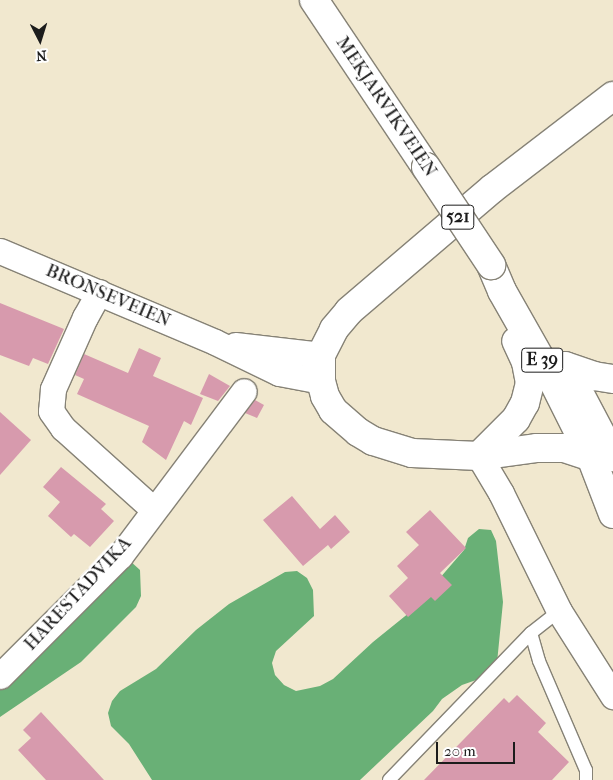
<!DOCTYPE html>
<html>
<head>
<meta charset="utf-8">
<style>
	body { margin:0 }
	#map { position:relative; width:613px; height:780px; overflow:hidden; background:#f1e8cf; font-family:"IM FELL French Canon",serif }
	div>[style] { position:absolute }
	[style*='--x'] { left:calc(var(--x)*1px); top:calc(var(--y)*1px); width:calc(var(--w)*1px); rotate:calc(var(--a)*1deg) }
	.forest>* { inset:0; background:#69b076 }
	.building>* { inset:0; background:#d79aad }
	.roads { filter:drop-shadow(1px 0 #868276) drop-shadow(-1px 0 #868276) drop-shadow(0 1px #868276) drop-shadow(0 -1px #868276) }
	.service>* { height:12px; margin:-6px; padding:0 6px; transform-origin:6px; border-radius:6px; background:#fff }
	.minor>* { height:25px; margin:-12.5px; padding:0 12.5px; transform-origin:12.5px; border-radius:12.5px; background:#fff }
	.primary>* { height:28px; margin:-14px; padding:0 14px; transform-origin:14px; border-radius:14px; background:#fff }
	.trunk>* { height:28px; margin:-14px; padding:0 14px; transform-origin:14px; border-radius:14px; background:#fff }
	.bridges { filter:drop-shadow(1px 0 #868276) drop-shadow(-1px 0 #868276) drop-shadow(0 1px #868276) drop-shadow(0 -1px #868276) }
	.trunk-bridge>* { height:28px; margin:-14px; padding:0 14px; transform-origin:14px; border-radius:14px; background:#fff }
	span { translate:-50% -50%; white-space:nowrap; text-align:center; line-height:1.15; -webkit-text-stroke:5px #fff; paint-order:stroke }
	.shield-label span { padding:1px 4px; background:#fff; border:1px solid; border-radius:4px; -webkit-text-stroke-width:0 }
	.shield-label { font-size:18px; color:#1c1c1c; font-weight:700 }
	.street-label { font-size:19px; color:#1c1c1c }
	.north { position:absolute; left:15px; top:15px; width:50px; height:50px; -webkit-text-stroke:4px #fff; paint-order:stroke; rotate:175deg; font-size:14px; font-weight:700; line-height:20px; text-align:center; color:#1c1c1c }
	.north::after { content:''; display:block; margin:auto; width:18px; height:22px; background:#1c1c1c; clip-path:polygon(50% 0,100% 100%,50% 72%,0 100%) }
	.scale { position:absolute; left:436px; top:742px; width:79px; height:22px; box-sizing:border-box; border:2px solid #1c1c1c; border-top:0; padding-left:6px; font-size:15px; line-height:18px; white-space:nowrap; color:#1c1c1c; -webkit-text-stroke:4px #fff; paint-order:stroke }
</style>
</head>
<body>
<div id="map">
	<div class="forest">
		<i style="clip-path:polygon(479px 529px,491px 530px,496px 541px,503px 602px,496px 673px,462px 685px,442px 699px,433px 711px,360px 780px,152px 780px,129px 744px,111px 726px,108px 713px,112px 701px,120px 691px,156px 669px,196px 630px,229px 604px,285px 572px,297px 571px,307px 578px,313px 590px,314px 616px,276px 651px,272px 663px,275px 675px,284px 685px,296px 691px,320px 686px,333px 679px,373px 642px,425px 600px,439px 579px,464px 550px,468px 538px)"></i>
		<i style="clip-path:polygon(122px 559px,129px 560px,140px 570px,141px 596px,136px 607px,81px 662px,0 717px,0 686px,84px 612px)"></i>
	</div>
	<div class="building">
		<i style="clip-path:polygon(0 303px,64px 329px,48px 364px,33px 358px,29px 366px,0 355px)"></i>
		<i style="clip-path:polygon(139px 348px,161px 358px,153px 376px,203px 398px,191px 425px,184px 421px,166px 460px,142px 442px,149px 426px,77px 394px,84px 379px,75px 375px,84px 354px,128px 373px)"></i>
		<i style="clip-path:polygon(209px 374px,230px 386px,218px 401px,200px 394px)"></i>
		<i style="clip-path:polygon(255px 400px,264px 405px,257px 418px,245px 413px)"></i>
		<i style="clip-path:polygon(0 412px,31px 440px,0 475px)"></i>
		<i style="clip-path:polygon(61px 467px,106px 504px,101px 509px,114px 521px,90px 547px,74px 534px,71px 537px,48px 516px,60px 502px,43px 487px)"></i>
		<i style="clip-path:polygon(292px 496px,320px 529px,335px 515px,350px 532px,331px 549px,328px 545px,303px 566px,263px 520px)"></i>
		<i style="clip-path:polygon(430px 510px,466px 548px,440px 573px,452px 585px,435px 601px,431px 597px,408px 617px,389px 596px,408px 578px,397px 566px,419px 545px,406px 532px)"></i>
		<i style="clip-path:polygon(517px 695px,546px 723px,538px 732px,569px 762px,552px 780px,424px 780px,504px 698px,509px 703px)"></i>
		<i style="clip-path:polygon(41px 712px,104px 780px,46px 780px,18px 750px,31px 738px,23px 730px)"></i>
	</div>
	<div class="roads">
		<div class="service">
			<i style="--x:531;--y:633;--w:29;--a:74"></i>
			<i style="--x:539;--y:661;--w:119;--a:66.7"></i>
			<i style="--x:586;--y:770;--w:10;--a:90"></i>
			<i style="--x:389;--y:780;--w:204;--a:-46"></i>
			<i style="--x:531;--y:633;--w:36;--a:-38"></i>
		</div>
		<div class="minor">
			<i style="--x:0;--y:251;--w:233;--a:22.9"></i>
			<i style="--x:215;--y:342;--w:71;--a:25.8"></i>
			<i style="--x:279;--y:373;--w:43;--a:10.8"></i>
			<i style="--x:99;--y:292;--w:29;--a:119"></i>
			<i style="--x:85;--y:317;--w:79;--a:114"></i>
			<i style="--x:53;--y:389;--w:22;--a:95"></i>
			<i style="--x:51;--y:411;--w:21;--a:55"></i>
			<i style="--x:63;--y:428;--w:121;--a:42"></i>
			<i style="--x:235;--y:345;--w:87;--a:6.6"></i>
			<i style="--x:479;--y:456;--w:43;--a:59.3"></i>
			<i style="--x:501;--y:493;--w:131;--a:63.8"></i>
			<i style="--x:559;--y:611;--w:101;--a:57.6"></i>
			<i style="--x:0;--y:676;--w:170;--a:-45"></i>
			<i style="--x:120;--y:556;--w:206;--a:-53.1"></i>
		</div>
		<div class="primary">
			<i style="--x:479;--y:456;--w:67;--a:-177.4"></i>
			<i style="--x:412;--y:453;--w:41;--a:-162.9"></i>
			<i style="--x:373;--y:441;--w:17;--a:-149"></i>
			<i style="--x:358;--y:432;--w:33;--a:-139"></i>
			<i style="--x:333;--y:410;--w:16;--a:-120"></i>
			<i style="--x:325;--y:396;--w:16;--a:-105"></i>
			<i style="--x:321;--y:381;--w:26;--a:-90"></i>
			<i style="--x:321;--y:355;--w:29;--a:-63"></i>
			<i style="--x:334;--y:329;--w:23;--a:-50"></i>
			<i style="--x:349;--y:311;--w:189;--a:-40.5"></i>
			<i style="--x:493;--y:188;--w:151;--a:-37.5"></i>
		</div>
		<div class="trunk">
			<i style="--x:314;--y:0;--w:201;--a:56.2"></i>
			<i style="--x:491;--y:265;--w:28;--a:67"></i>
			<i style="--x:502;--y:291;--w:101;--a:60.4"></i>
			<i style="--x:552;--y:379;--w:87;--a:63.4"></i>
			<i style="--x:591;--y:457;--w:61;--a:68.9"></i>
			<i style="--x:565;--y:366;--w:103;--a:62.2"></i>
			<i style="--x:565;--y:366;--w:31;--a:19"></i>
			<i style="--x:594;--y:376;--w:19;--a:9"></i>
			<i style="--x:479;--y:456;--w:52;--a:-45"></i>
			<i style="--x:516;--y:419;--w:18;--a:-61"></i>
			<i style="--x:525;--y:403;--w:21;--a:-76"></i>
			<i style="--x:530;--y:383;--w:21;--a:-101"></i>
			<i style="--x:526;--y:362;--w:23;--a:-115"></i>
			<i style="--x:479;--y:456;--w:59;--a:-7.9"></i>
			<i style="--x:537;--y:448;--w:27;--a:0"></i>
			<i style="--x:564;--y:448;--w:28;--a:18"></i>
		</div>
	</div>
	<div class="bridges">
		<div class="trunk-bridge">
			<i style="--x:426;--y:167;--w:118;--a:56.4"></i>
		</div>
	</div>
	<div class="shield-label">
		<span style="left:458px;top:217px">521</span>
		<span style="left:542px;top:360px">E 39</span>
	</div>
	<div class="street-label">
		<span style="left:386px;top:107px;rotate:56deg">MEKJARVIKVEIEN</span>
		<span style="left:108px;top:296px;rotate:23deg">BRONSEVEIEN</span>
		<span style="left:78px;top:594px;rotate:-47deg">HARESTADVIKA</span>
	</div>
	<div class="north">N</div>
	<div class="scale">20 m</div>
</div>
</body>
</html>
